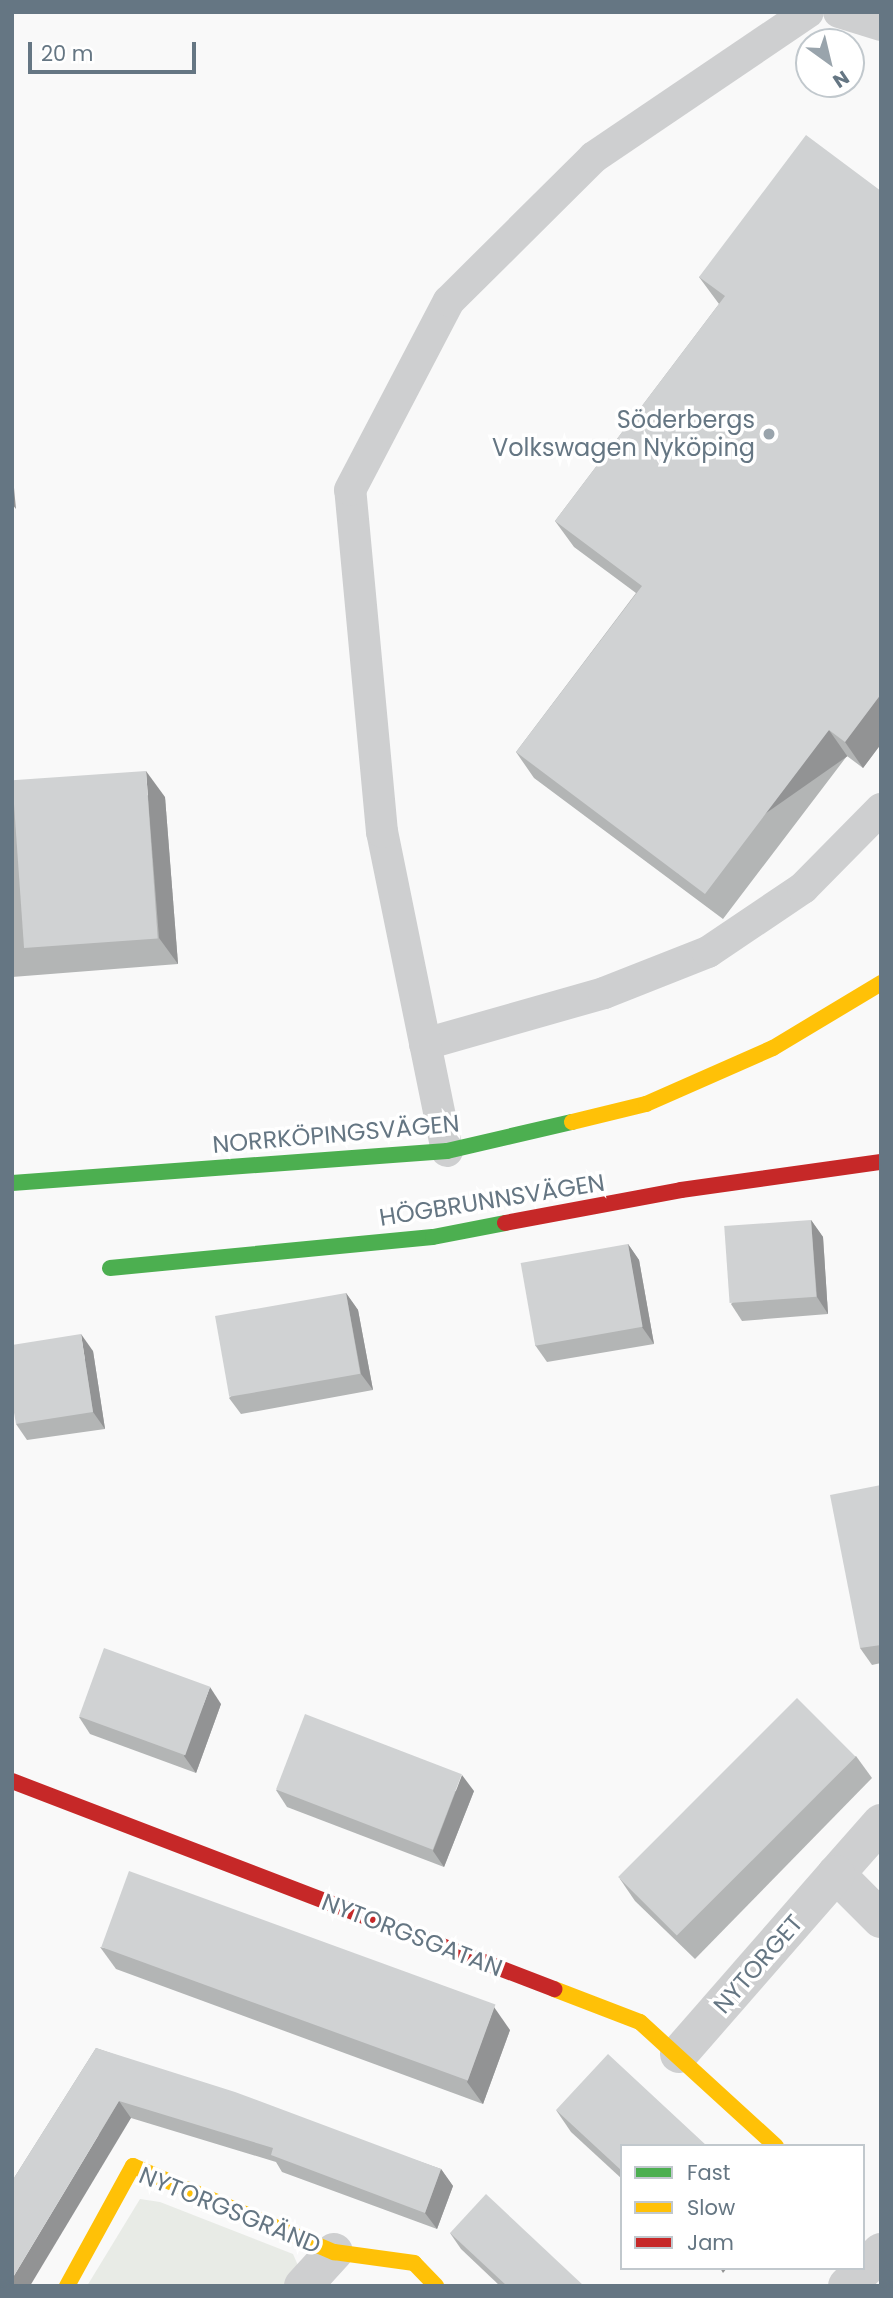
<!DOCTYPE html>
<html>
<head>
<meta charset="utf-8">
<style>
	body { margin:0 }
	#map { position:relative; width:893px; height:2298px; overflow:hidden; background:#f9f9f9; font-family:Poppins,sans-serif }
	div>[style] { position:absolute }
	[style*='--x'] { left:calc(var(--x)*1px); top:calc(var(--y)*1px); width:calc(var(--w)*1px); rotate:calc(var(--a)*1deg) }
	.green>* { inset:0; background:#e8ebe6 }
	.lane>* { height:32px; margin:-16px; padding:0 16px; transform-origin:16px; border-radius:16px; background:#cecfd0 }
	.street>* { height:38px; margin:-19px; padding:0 19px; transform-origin:19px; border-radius:19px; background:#cecfd0 }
	.fast>* { height:16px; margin:-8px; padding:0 8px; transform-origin:8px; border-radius:8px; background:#4caf50 }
	.slow>* { height:16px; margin:-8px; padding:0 8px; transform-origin:8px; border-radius:8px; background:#ffc107 }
	.jam>* { height:16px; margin:-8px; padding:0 8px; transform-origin:8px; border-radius:8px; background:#c62828 }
	.wall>* { inset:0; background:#b3b5b5 }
	.shaded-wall>* { inset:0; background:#929394; transform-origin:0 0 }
	.building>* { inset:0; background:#d0d2d3; transform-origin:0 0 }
	.dots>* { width:19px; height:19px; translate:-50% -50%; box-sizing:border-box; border:4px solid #fff; border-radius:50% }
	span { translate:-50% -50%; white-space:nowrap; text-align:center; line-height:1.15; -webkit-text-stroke:7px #fff; paint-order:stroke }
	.poi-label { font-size:24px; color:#657683 }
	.right { translate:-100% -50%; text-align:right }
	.street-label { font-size:24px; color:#657683 }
	.frame { position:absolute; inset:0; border:14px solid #657683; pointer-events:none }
	.legend { position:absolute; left:620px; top:2144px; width:245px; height:126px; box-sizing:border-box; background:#fff; border:2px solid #c1c8cd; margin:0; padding:9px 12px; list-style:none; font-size:21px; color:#657683 }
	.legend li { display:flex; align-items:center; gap:14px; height:35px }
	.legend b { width:35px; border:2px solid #c1c8cd }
	.north { position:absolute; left:795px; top:28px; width:70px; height:70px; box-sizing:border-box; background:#fff; border:2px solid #c1c8cd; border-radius:50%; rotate:146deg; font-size:19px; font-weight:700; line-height:28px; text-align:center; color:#657683 }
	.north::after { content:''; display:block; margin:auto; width:24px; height:32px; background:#99a4ac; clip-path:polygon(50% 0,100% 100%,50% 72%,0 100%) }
	.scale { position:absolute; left:28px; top:42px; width:168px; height:32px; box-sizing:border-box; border:4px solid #657683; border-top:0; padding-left:9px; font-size:21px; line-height:24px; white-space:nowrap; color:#657683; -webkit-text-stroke:5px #fff; paint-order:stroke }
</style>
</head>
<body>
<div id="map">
	<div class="green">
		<i style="clip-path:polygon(140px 2199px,160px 2202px,293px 2254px,300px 2270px,285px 2286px,87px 2286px)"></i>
	</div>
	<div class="lane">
		<i style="--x:839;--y:12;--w:44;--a:17.2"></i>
		<i style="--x:425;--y:1044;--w:186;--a:-15.9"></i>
		<i style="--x:604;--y:993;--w:112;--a:-21.5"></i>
		<i style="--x:708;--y:952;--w:115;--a:-34"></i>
		<i style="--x:803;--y:888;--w:111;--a:-45.4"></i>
		<i style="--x:447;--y:1151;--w:326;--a:-101.5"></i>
		<i style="--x:382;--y:832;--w:343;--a:-95.3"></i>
		<i style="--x:350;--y:490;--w:213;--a:-62.4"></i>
		<i style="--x:449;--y:301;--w:204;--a:-44.8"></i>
		<i style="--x:594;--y:157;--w:258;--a:-34.1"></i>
	</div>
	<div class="street">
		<i style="--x:881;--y:1823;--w:68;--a:131.4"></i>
		<i style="--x:836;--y:1874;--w:64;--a:45"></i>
		<i style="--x:679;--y:2054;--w:239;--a:-48.9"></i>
		<i style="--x:303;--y:2286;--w:46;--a:-47.6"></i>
		<i style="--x:847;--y:2286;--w:48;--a:-45"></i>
	</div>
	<div class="fast">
		<i style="--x:12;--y:1183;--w:436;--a:-4.2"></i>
		<i style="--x:447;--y:1151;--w:128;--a:-13.1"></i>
		<i style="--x:110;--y:1268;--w:324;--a:-5.5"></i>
		<i style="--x:433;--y:1237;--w:73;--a:-11"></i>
	</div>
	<div class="slow">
		<i style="--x:572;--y:1122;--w:76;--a:-13.7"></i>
		<i style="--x:646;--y:1104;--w:139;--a:-23.8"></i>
		<i style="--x:773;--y:1048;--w:126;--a:-31"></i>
		<i style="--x:554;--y:1989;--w:92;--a:21"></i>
		<i style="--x:640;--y:2022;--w:184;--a:42.4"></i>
		<i style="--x:67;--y:2286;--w:137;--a:-61.2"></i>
		<i style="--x:133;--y:2166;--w:219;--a:23.2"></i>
		<i style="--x:334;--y:2252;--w:81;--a:7.8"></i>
		<i style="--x:414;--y:2263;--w:32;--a:46"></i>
	</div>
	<div class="jam">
		<i style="--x:505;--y:1223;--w:179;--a:-10.6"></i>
		<i style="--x:681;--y:1190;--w:202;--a:-8"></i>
		<i style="--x:12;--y:1781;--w:581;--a:20.99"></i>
	</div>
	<div class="wall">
		<i style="clip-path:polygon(881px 191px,881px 744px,863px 768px,847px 756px,723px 919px,534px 778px,516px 752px,636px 593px,574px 547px,555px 521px,719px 304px,699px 277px)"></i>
		<i style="clip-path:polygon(12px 782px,165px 797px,178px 964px,12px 977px)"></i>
		<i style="clip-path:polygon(811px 1220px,823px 1237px,828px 1314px,742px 1321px,731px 1304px)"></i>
		<i style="clip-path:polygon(628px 1244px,639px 1260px,654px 1344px,547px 1362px,535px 1345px)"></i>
		<i style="clip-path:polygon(346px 1293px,358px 1310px,373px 1390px,241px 1414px,229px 1398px)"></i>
		<i style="clip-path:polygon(93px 1351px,105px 1429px,27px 1440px,16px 1424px)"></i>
		<i style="clip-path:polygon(881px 1485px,881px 1663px,872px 1665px,860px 1648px)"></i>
		<i style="clip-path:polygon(221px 1704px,196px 1773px,90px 1734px,79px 1717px)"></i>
		<i style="clip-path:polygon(856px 1756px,872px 1778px,695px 1959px,635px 1901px,620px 1879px)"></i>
		<i style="clip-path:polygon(276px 1790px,474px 1791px,444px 1867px,287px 1807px)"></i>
		<i style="clip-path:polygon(100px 1947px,510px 2030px,483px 2104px,116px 1969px)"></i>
		<i style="clip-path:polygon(96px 2048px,441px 2169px,453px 2186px,437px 2229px,282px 2172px,276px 2162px,131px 2118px,14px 2178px)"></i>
		<i style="clip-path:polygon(556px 2110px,622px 2146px,622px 2179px,571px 2132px)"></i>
		<i style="clip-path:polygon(450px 2233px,584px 2286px,500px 2286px,461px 2249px)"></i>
	</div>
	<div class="shaded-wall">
		<i style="clip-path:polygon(12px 467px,16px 509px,12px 504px)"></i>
		<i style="clip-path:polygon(881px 694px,881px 744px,863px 768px,845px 742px)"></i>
		<i style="left:829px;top:730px;width:32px;height:206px;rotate:55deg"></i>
		<i style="clip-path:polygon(146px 771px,165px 797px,178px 964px,159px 938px)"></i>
		<i style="clip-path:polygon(811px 1220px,823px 1237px,828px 1314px,817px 1297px)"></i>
		<i style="clip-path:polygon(628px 1244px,639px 1260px,654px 1344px,642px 1327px)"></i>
		<i style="clip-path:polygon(346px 1293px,358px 1310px,373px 1390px,361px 1374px)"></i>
		<i style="clip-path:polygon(81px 1334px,93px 1351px,105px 1429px,93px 1412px)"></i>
		<i style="clip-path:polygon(210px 1687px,221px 1704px,196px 1773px,184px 1756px)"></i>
		<i style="clip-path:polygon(462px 1775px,474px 1791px,444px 1867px,433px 1851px)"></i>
		<i style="clip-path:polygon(494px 2007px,510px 2030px,483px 2104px,467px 2082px)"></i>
		<i style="clip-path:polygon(119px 2101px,131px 2118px,30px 2286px,12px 2286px,12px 2279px)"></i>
		<i style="clip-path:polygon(441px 2169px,453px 2186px,437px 2229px,425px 2213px)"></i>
		<i style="clip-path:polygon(720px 2268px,727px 2268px,723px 2273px)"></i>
	</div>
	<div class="building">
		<i style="clip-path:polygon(806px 135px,881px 191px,881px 694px,845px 742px,829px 730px,705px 894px,516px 752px,642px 586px,555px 521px,725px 296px,699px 277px)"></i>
		<i style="left:146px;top:771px;width:168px;height:134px;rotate:86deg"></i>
		<i style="left:811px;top:1220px;width:77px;height:87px;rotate:86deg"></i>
		<i style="left:628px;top:1244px;width:84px;height:109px;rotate:80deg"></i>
		<i style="left:346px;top:1293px;width:82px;height:133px;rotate:80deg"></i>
		<i style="clip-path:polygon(81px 1334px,93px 1412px,16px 1424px,12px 1401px,12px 1345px)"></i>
		<i style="clip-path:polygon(881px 1485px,881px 1645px,860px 1648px,830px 1495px)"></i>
		<i style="left:104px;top:1648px;width:113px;height:73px;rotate:20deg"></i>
		<i style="left:797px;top:1698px;width:83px;height:253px;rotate:45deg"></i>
		<i style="left:305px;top:1714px;width:168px;height:81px;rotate:21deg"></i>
		<i style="left:129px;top:1871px;width:390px;height:81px;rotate:20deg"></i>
		<i style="clip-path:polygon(96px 2048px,235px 2092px,441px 2169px,425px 2213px,271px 2155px,273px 2148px,119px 2101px,12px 2279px,12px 2177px,14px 2178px)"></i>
		<i style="clip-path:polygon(608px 2054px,707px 2146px,622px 2146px,622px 2171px,556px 2110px)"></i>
		<i style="clip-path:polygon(486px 2194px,584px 2286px,507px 2286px,450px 2233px)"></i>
	</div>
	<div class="dots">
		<i style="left:769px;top:434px;background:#99a4ac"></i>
	</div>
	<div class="poi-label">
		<span class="right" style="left:755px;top:434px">Söderbergs<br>Volkswagen Nyköping</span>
	</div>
	<div class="street-label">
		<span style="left:336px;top:1134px;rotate:-5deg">NORRKÖPINGSVÄGEN</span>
		<span style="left:492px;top:1200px;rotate:-9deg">HÖGBRUNNSVÄGEN</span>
		<span style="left:412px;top:1935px;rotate:21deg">NYTORGSGATAN</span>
		<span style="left:758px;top:1964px;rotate:-49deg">NYTORGET</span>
		<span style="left:230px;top:2210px;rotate:22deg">NYTORGSGRÄND</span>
	</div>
	<div class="frame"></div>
	<ul class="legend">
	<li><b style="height:9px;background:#4caf50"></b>Fast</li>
	<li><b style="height:9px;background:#ffc107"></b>Slow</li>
	<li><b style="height:9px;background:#c62828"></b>Jam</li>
	</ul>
	<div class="north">N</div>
	<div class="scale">20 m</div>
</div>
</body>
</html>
